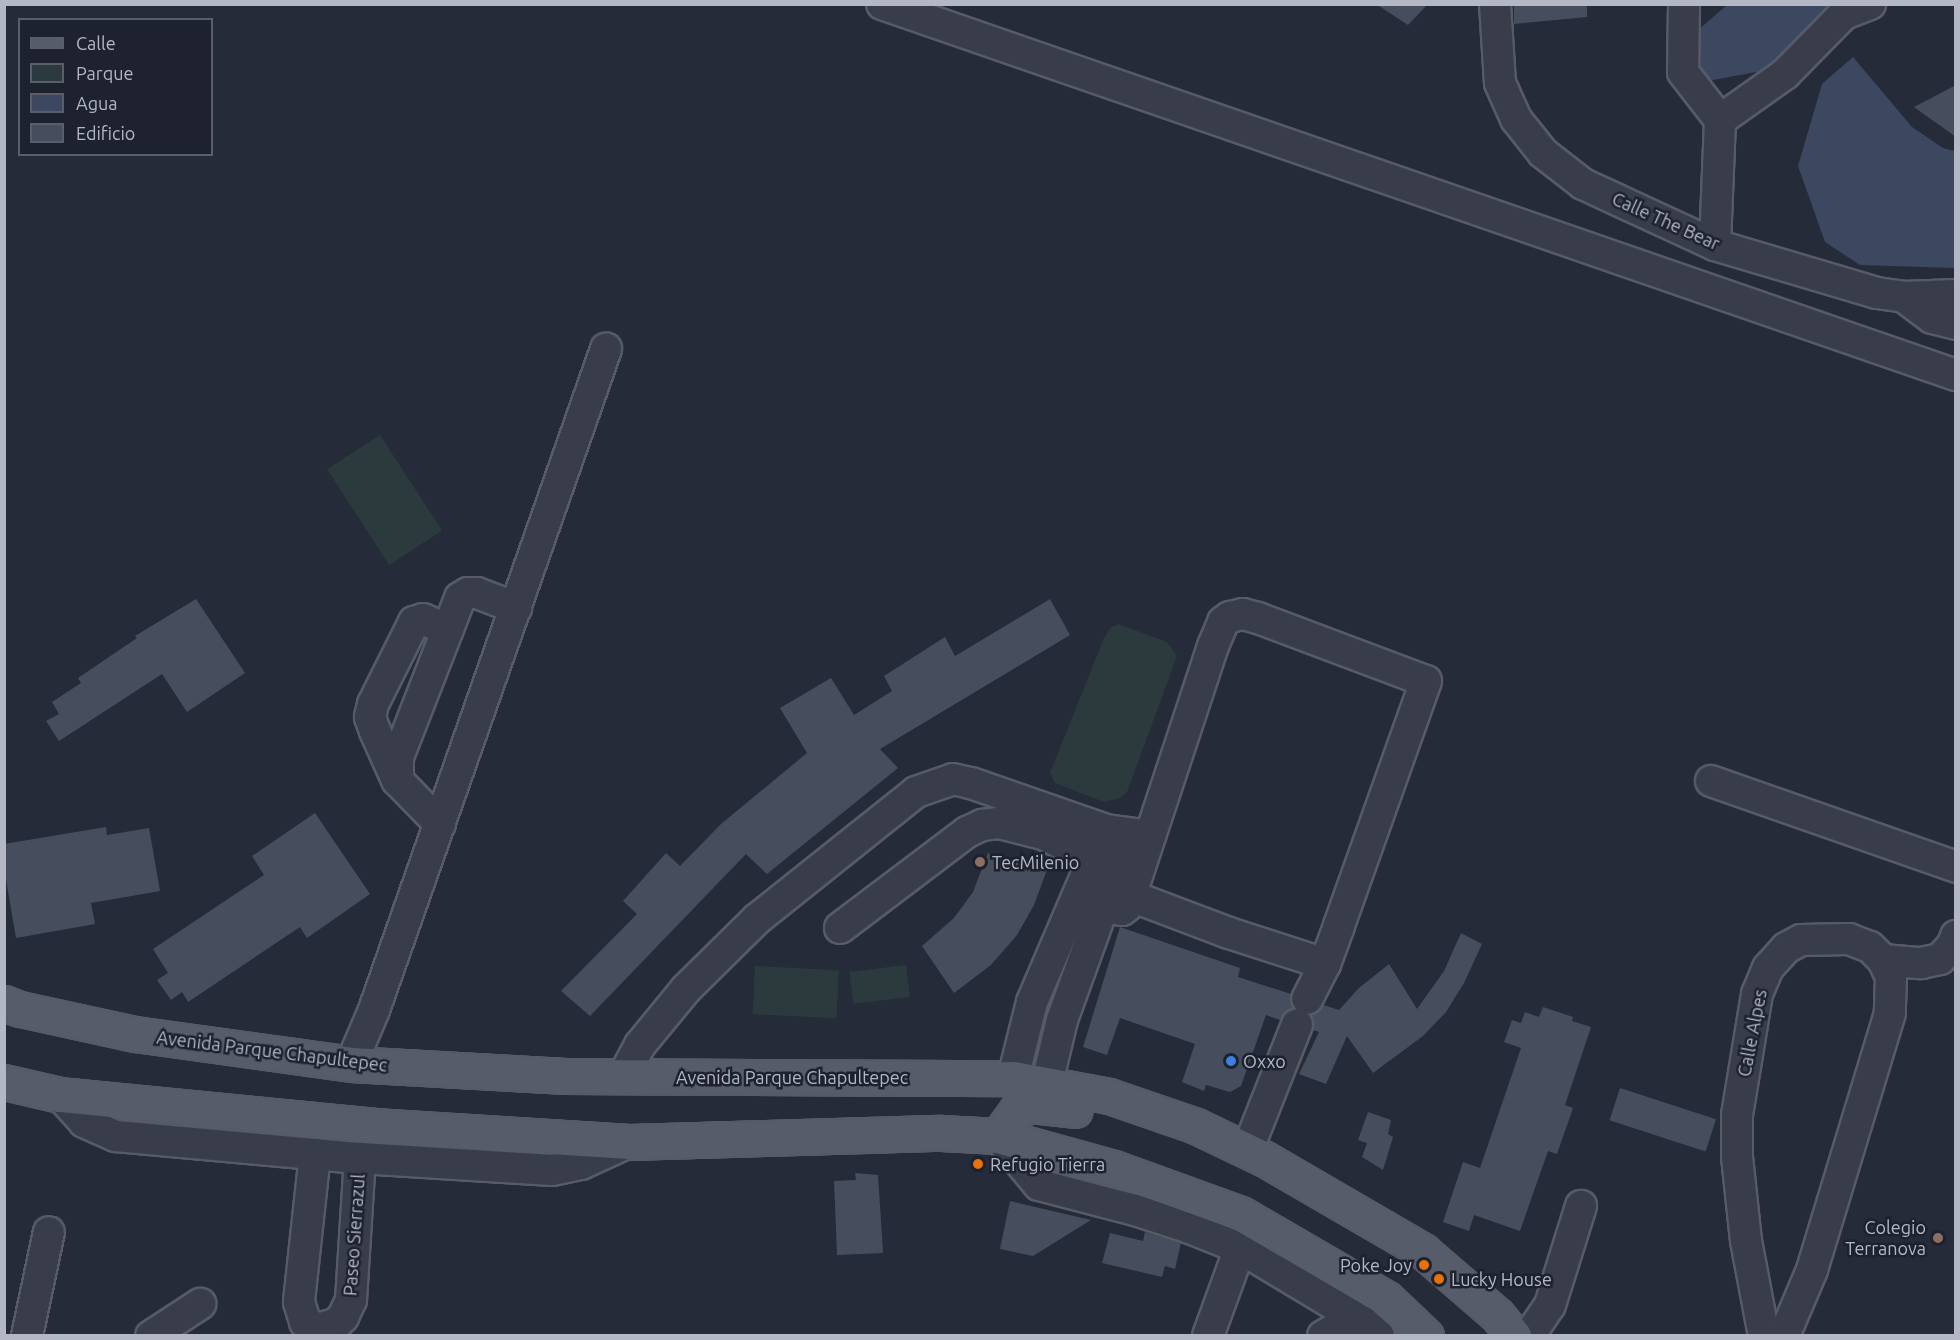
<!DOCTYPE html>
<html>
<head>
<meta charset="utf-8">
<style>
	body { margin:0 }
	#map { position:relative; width:1960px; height:1340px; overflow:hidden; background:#252b38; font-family:Ubuntu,sans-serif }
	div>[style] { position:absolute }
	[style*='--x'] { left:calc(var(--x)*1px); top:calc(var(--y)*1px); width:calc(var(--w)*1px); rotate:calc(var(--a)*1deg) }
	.green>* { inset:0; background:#2b3b3d; transform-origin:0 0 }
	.water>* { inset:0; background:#3c4760 }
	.building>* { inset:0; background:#464e5d; transform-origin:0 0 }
	.roads { filter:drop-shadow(2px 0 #565b67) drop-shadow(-2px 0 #565b67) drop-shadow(0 2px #565b67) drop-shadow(0 -2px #565b67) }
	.minor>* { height:30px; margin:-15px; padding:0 15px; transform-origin:15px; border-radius:15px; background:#383d49 }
	.major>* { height:33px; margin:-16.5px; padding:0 16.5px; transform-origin:16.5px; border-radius:16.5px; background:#565c69 }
	.dots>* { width:16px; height:16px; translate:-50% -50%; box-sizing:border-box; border:3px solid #1d222e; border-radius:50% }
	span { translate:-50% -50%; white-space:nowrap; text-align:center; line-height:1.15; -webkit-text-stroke:5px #1d222e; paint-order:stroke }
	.street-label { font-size:18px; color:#b4b8c5 }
	.poi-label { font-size:18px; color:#b4b8c5 }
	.left { translate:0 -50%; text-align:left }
	.right { translate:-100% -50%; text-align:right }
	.frame { position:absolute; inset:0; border:6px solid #b4b8c5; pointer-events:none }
	.legend { position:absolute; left:18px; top:18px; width:195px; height:138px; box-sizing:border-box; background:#1d222e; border:2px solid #595e6a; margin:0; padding:8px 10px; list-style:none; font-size:18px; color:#b4b8c5 }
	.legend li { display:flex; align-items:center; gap:12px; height:30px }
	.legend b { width:30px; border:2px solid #595e6a }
</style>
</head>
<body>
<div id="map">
	<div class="green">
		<i style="left:380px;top:435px;width:114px;height:63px;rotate:57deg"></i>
		<i style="clip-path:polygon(1118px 624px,1167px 642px,1177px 656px,1127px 792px,1120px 798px,1104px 802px,1055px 783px,1050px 773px,1104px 638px,1110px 628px)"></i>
		<i style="left:906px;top:965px;width:32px;height:57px;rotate:83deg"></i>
		<i style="left:755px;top:966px;width:84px;height:48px;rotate:3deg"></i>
	</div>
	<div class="water">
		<i style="clip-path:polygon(1727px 5px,1838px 5px,1778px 68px,1713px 80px,1693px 73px,1690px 37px)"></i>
		<i style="clip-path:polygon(1853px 57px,1912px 127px,1943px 148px,1955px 151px,1955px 268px,1860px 265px,1825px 242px,1798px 166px,1822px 84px)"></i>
	</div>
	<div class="building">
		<i style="clip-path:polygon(1376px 4px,1428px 4px,1408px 25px)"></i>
		<i style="clip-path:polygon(1514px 4px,1587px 4px,1587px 17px,1514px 24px)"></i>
		<i style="clip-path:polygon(1956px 85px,1956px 137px,1914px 107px)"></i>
		<i style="clip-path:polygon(196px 599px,245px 673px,187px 712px,162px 674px,59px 741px,46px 721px,59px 714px,52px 702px,81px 683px,78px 678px,137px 638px,135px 636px)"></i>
		<i style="clip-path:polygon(1050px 599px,1070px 635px,880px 749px,898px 768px,767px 874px,746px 854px,590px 1016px,561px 991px,637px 914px,623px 901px,666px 853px,680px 866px,721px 824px,807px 753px,780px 708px,831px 678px,854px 715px,892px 691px,884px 676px,945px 637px,955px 656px)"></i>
		<i style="clip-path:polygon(315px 813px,370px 894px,307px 938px,300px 927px,188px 1002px,182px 992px,171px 1000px,157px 980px,168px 973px,153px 949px,264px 875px,252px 856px)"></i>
		<i style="clip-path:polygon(106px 827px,107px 835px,149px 828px,160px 891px,91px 903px,95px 924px,16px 938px,4px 868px,4px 844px)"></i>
		<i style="clip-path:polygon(988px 853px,1047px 870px,1034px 905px,1017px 935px,991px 965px,954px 993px,922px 946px,954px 918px,973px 892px)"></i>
		<i style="clip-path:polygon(1120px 927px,1240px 968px,1238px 977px,1291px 994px,1293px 1009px,1286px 1012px,1280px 1020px,1266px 1015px,1241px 1086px,1230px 1092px,1206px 1085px,1204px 1091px,1182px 1082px,1195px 1044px,1120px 1018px,1107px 1055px,1083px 1047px)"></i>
		<i style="clip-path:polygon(1461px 933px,1482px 944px,1464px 983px,1446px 1012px,1423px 1036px,1373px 1073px,1347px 1036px,1326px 1084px,1299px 1074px,1319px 1032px,1313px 1030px,1311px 1015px,1323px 1005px,1339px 1010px,1359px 988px,1389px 964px,1417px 1009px,1444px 971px)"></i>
		<i style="clip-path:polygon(1543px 1007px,1573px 1017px,1572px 1021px,1591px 1027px,1565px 1105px,1573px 1108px,1557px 1154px,1548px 1151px,1520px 1231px,1474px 1215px,1469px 1231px,1443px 1222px,1463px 1162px,1480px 1168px,1521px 1048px,1504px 1042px,1512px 1020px,1521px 1023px,1525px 1012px,1539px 1017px)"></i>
		<i style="left:1620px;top:1088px;width:101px;height:34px;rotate:18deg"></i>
		<i style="clip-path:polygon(1368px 1112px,1391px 1120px,1388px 1134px,1393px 1137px,1383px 1170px,1362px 1157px,1367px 1143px,1358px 1140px)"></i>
		<i style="clip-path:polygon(855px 1173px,878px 1175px,883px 1253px,837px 1255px,834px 1181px,856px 1180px)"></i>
		<i style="clip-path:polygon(1010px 1201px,1091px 1220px,1033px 1256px,1000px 1249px)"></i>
		<i style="clip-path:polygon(1145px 1232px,1181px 1243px,1175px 1269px,1165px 1266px,1162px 1277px,1102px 1263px,1110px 1233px,1143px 1241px)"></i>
	</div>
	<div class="roads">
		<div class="minor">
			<i style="--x:882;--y:4;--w:1136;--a:19.06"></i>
			<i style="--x:1495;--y:4;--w:79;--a:86.4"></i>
			<i style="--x:1500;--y:83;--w:39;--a:66"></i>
			<i style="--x:1516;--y:119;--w:43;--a:51.5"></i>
			<i style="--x:1543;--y:153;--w:51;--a:37.8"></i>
			<i style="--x:1583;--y:184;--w:145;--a:24.8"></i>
			<i style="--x:1715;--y:245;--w:169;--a:16.5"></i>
			<i style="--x:1877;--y:293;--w:27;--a:8"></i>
			<i style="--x:1904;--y:297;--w:52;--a:-2.2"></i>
			<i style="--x:1684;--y:4;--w:68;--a:90.8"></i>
			<i style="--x:1683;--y:72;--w:61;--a:52.4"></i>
			<i style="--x:1715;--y:245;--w:125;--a:-87.7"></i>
			<i style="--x:1720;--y:120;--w:80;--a:-35.3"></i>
			<i style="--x:1785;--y:74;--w:84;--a:-45.5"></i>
			<i style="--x:1844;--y:14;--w:28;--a:-21"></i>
			<i style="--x:1904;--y:297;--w:35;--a:37"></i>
			<i style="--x:1932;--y:318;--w:25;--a:14"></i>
			<i style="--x:397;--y:780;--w:54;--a:-114.2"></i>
			<i style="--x:375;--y:731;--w:15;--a:-110"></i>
			<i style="--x:370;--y:717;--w:13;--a:-77"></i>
			<i style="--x:373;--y:704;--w:92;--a:-63.4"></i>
			<i style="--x:414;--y:622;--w:9;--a:-18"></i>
			<i style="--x:423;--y:619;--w:27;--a:24"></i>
			<i style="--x:1711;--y:781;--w:260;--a:19.3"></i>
			<i style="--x:440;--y:824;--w:60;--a:-134.3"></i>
			<i style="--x:398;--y:781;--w:24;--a:-90"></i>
			<i style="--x:398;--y:757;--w:171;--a:-68.7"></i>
			<i style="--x:460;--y:598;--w:9;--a:-32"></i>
			<i style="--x:468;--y:593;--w:9;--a:0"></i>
			<i style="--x:477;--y:593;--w:42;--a:21"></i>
			<i style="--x:1131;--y:896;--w:105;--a:20.7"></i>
			<i style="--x:1229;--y:933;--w:101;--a:17.9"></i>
			<i style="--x:1103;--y:907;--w:19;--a:9"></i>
			<i style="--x:1122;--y:910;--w:6;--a:-39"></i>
			<i style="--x:1127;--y:906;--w:274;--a:-71.7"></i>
			<i style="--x:1213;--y:646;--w:26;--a:-67"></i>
			<i style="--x:1223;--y:622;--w:9;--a:-36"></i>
			<i style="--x:1230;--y:617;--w:13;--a:-13"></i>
			<i style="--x:1243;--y:614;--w:16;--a:15"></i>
			<i style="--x:1258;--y:618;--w:179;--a:20.6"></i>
			<i style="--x:1426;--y:681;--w:260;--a:109.6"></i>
			<i style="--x:1339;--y:926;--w:40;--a:110.2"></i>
			<i style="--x:1325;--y:964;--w:39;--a:117"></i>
			<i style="--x:840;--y:928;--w:159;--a:-37.1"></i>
			<i style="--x:967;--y:832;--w:17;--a:-25"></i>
			<i style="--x:982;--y:825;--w:17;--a:-7"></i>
			<i style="--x:999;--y:823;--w:45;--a:14"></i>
			<i style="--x:1043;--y:834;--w:57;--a:27"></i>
			<i style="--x:1883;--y:960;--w:38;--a:5"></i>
			<i style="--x:1921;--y:963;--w:19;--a:-12"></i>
			<i style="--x:1940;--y:959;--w:18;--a:-47"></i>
			<i style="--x:1952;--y:946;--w:11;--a:-68"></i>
			<i style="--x:351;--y:1064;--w:59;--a:-66.9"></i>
			<i style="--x:374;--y:1010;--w:701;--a:-70.66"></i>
			<i style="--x:624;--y:1075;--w:34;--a:-62"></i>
			<i style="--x:640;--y:1045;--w:72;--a:-50.6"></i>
			<i style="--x:686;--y:989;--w:100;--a:-44.6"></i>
			<i style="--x:757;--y:919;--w:203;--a:-38.6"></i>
			<i style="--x:916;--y:792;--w:39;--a:-19"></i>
			<i style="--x:953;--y:779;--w:18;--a:13"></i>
			<i style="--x:971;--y:783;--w:143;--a:19.2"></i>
			<i style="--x:1106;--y:830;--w:44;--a:7.8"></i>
			<i style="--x:1013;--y:1078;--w:78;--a:-76"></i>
			<i style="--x:1032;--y:1002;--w:175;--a:-66.8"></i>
			<i style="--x:1047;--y:1083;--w:65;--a:-76.6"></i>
			<i style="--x:1062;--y:1020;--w:120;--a:-70.1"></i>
			<i style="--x:1103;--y:907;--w:77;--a:-72.7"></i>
			<i style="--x:60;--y:1095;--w:36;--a:48"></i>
			<i style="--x:84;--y:1122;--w:35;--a:24"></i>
			<i style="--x:116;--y:1136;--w:245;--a:5.2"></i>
			<i style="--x:360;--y:1158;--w:192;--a:3.6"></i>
			<i style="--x:552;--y:1170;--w:30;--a:-12"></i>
			<i style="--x:581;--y:1164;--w:53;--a:-24.6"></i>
			<i style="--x:998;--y:1136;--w:64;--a:50.1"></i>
			<i style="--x:1039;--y:1185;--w:99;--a:14.6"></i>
			<i style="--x:1135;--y:1210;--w:58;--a:18.1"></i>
			<i style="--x:1190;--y:1228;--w:54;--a:21.8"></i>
			<i style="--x:1240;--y:1248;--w:144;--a:31"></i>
			<i style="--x:1363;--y:1322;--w:21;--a:41"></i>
			<i style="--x:1247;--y:1151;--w:136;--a:-68.4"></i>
			<i style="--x:315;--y:1154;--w:149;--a:96.2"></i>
			<i style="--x:299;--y:1302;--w:21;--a:73"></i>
			<i style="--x:305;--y:1322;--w:15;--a:28"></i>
			<i style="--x:318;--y:1329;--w:19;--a:-16"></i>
			<i style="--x:336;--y:1324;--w:10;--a:-45"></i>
			<i style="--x:343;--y:1317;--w:19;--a:-65"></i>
			<i style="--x:351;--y:1300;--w:142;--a:-86.4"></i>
			<i style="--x:27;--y:1336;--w:106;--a:-78.1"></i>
			<i style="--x:151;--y:1336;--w:59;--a:-33.1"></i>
			<i style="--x:1208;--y:1336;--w:94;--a:-70"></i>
			<i style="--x:1323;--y:1336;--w:22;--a:-30"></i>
			<i style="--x:1342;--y:1325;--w:21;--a:-8"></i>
			<i style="--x:1529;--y:1336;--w:37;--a:-56"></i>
			<i style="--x:1550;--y:1305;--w:104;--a:-72.6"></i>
			<i style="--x:1764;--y:1336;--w:97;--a:-100.7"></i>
			<i style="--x:1746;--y:1241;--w:84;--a:-96.1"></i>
			<i style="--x:1737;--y:1157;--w:42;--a:-90"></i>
			<i style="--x:1737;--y:1115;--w:123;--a:-80.6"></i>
			<i style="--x:1757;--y:994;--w:28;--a:-67"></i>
			<i style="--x:1768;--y:968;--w:27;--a:-48"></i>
			<i style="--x:1786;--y:948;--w:17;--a:-28"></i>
			<i style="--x:1801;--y:940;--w:48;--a:-1.2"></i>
			<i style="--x:1849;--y:939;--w:22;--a:21"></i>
			<i style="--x:1870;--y:947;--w:18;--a:45"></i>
			<i style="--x:1883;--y:960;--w:19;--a:65"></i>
			<i style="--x:1891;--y:977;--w:36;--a:92"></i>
			<i style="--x:1890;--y:1013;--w:269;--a:106.9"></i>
			<i style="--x:1812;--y:1270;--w:72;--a:113"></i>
		</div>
		<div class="major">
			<i style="--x:4;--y:1003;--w:17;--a:21"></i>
			<i style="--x:20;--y:1009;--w:118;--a:12.3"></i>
			<i style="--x:135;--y:1034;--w:218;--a:7.9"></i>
			<i style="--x:351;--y:1064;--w:215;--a:3.2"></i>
			<i style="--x:566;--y:1076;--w:447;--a:0.3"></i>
			<i style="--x:1013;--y:1078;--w:98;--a:10.6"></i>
			<i style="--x:1109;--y:1096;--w:92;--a:19"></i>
			<i style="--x:1196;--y:1126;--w:76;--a:25.6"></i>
			<i style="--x:1265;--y:1159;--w:183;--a:30.2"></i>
			<i style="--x:1423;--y:1251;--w:99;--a:40.9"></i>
			<i style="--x:1498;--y:1316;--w:26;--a:51"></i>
			<i style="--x:4;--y:1082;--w:57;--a:13.1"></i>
			<i style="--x:60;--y:1095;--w:316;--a:5.6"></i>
			<i style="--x:374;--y:1126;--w:256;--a:3.6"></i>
			<i style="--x:629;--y:1142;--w:312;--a:-1.7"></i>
			<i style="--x:941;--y:1133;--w:57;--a:3"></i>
			<i style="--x:998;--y:1136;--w:120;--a:15.4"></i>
			<i style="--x:1114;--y:1168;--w:135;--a:19.9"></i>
			<i style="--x:1241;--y:1214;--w:169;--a:30.2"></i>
			<i style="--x:1387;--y:1299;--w:54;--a:43.5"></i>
			<i style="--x:998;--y:1136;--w:31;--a:-54"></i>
			<i style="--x:1016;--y:1111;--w:16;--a:-22"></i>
			<i style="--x:1031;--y:1105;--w:44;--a:6.5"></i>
		</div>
	</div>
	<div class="dots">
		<i style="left:980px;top:862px;background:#8d6e63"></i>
		<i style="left:1231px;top:1061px;background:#3f7fe0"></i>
		<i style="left:978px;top:1164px;background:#e8710a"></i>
		<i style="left:1938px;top:1238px;background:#8d6e63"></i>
		<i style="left:1424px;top:1265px;background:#e8710a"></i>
		<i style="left:1439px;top:1279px;background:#e8710a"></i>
	</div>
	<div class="street-label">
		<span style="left:1666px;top:221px;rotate:24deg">Calle The Bear</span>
		<span style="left:1752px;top:1033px;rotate:-79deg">Calle Alpes</span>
		<span style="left:272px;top:1051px;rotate:7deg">Avenida Parque Chapultepec</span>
		<span style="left:792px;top:1077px">Avenida Parque Chapultepec</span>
		<span style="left:354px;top:1235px;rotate:-86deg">Paseo Sierrazul</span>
	</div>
	<div class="poi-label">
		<span class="left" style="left:992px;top:862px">TecMilenio</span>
		<span class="left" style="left:1243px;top:1061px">Oxxo</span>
		<span class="left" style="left:990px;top:1164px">Refugio Tierra</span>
		<span class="right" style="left:1926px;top:1238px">Colegio<br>Terranova</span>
		<span class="right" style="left:1412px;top:1265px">Poke Joy</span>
		<span class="left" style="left:1451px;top:1279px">Lucky House</span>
	</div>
	<div class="frame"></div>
	<ul class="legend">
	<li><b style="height:8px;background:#565c69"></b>Calle</li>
	<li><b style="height:16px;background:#2b3b3d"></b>Parque</li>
	<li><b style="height:16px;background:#3c4760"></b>Agua</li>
	<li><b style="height:16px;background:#464e5d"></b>Edificio</li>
	</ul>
</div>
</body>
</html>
